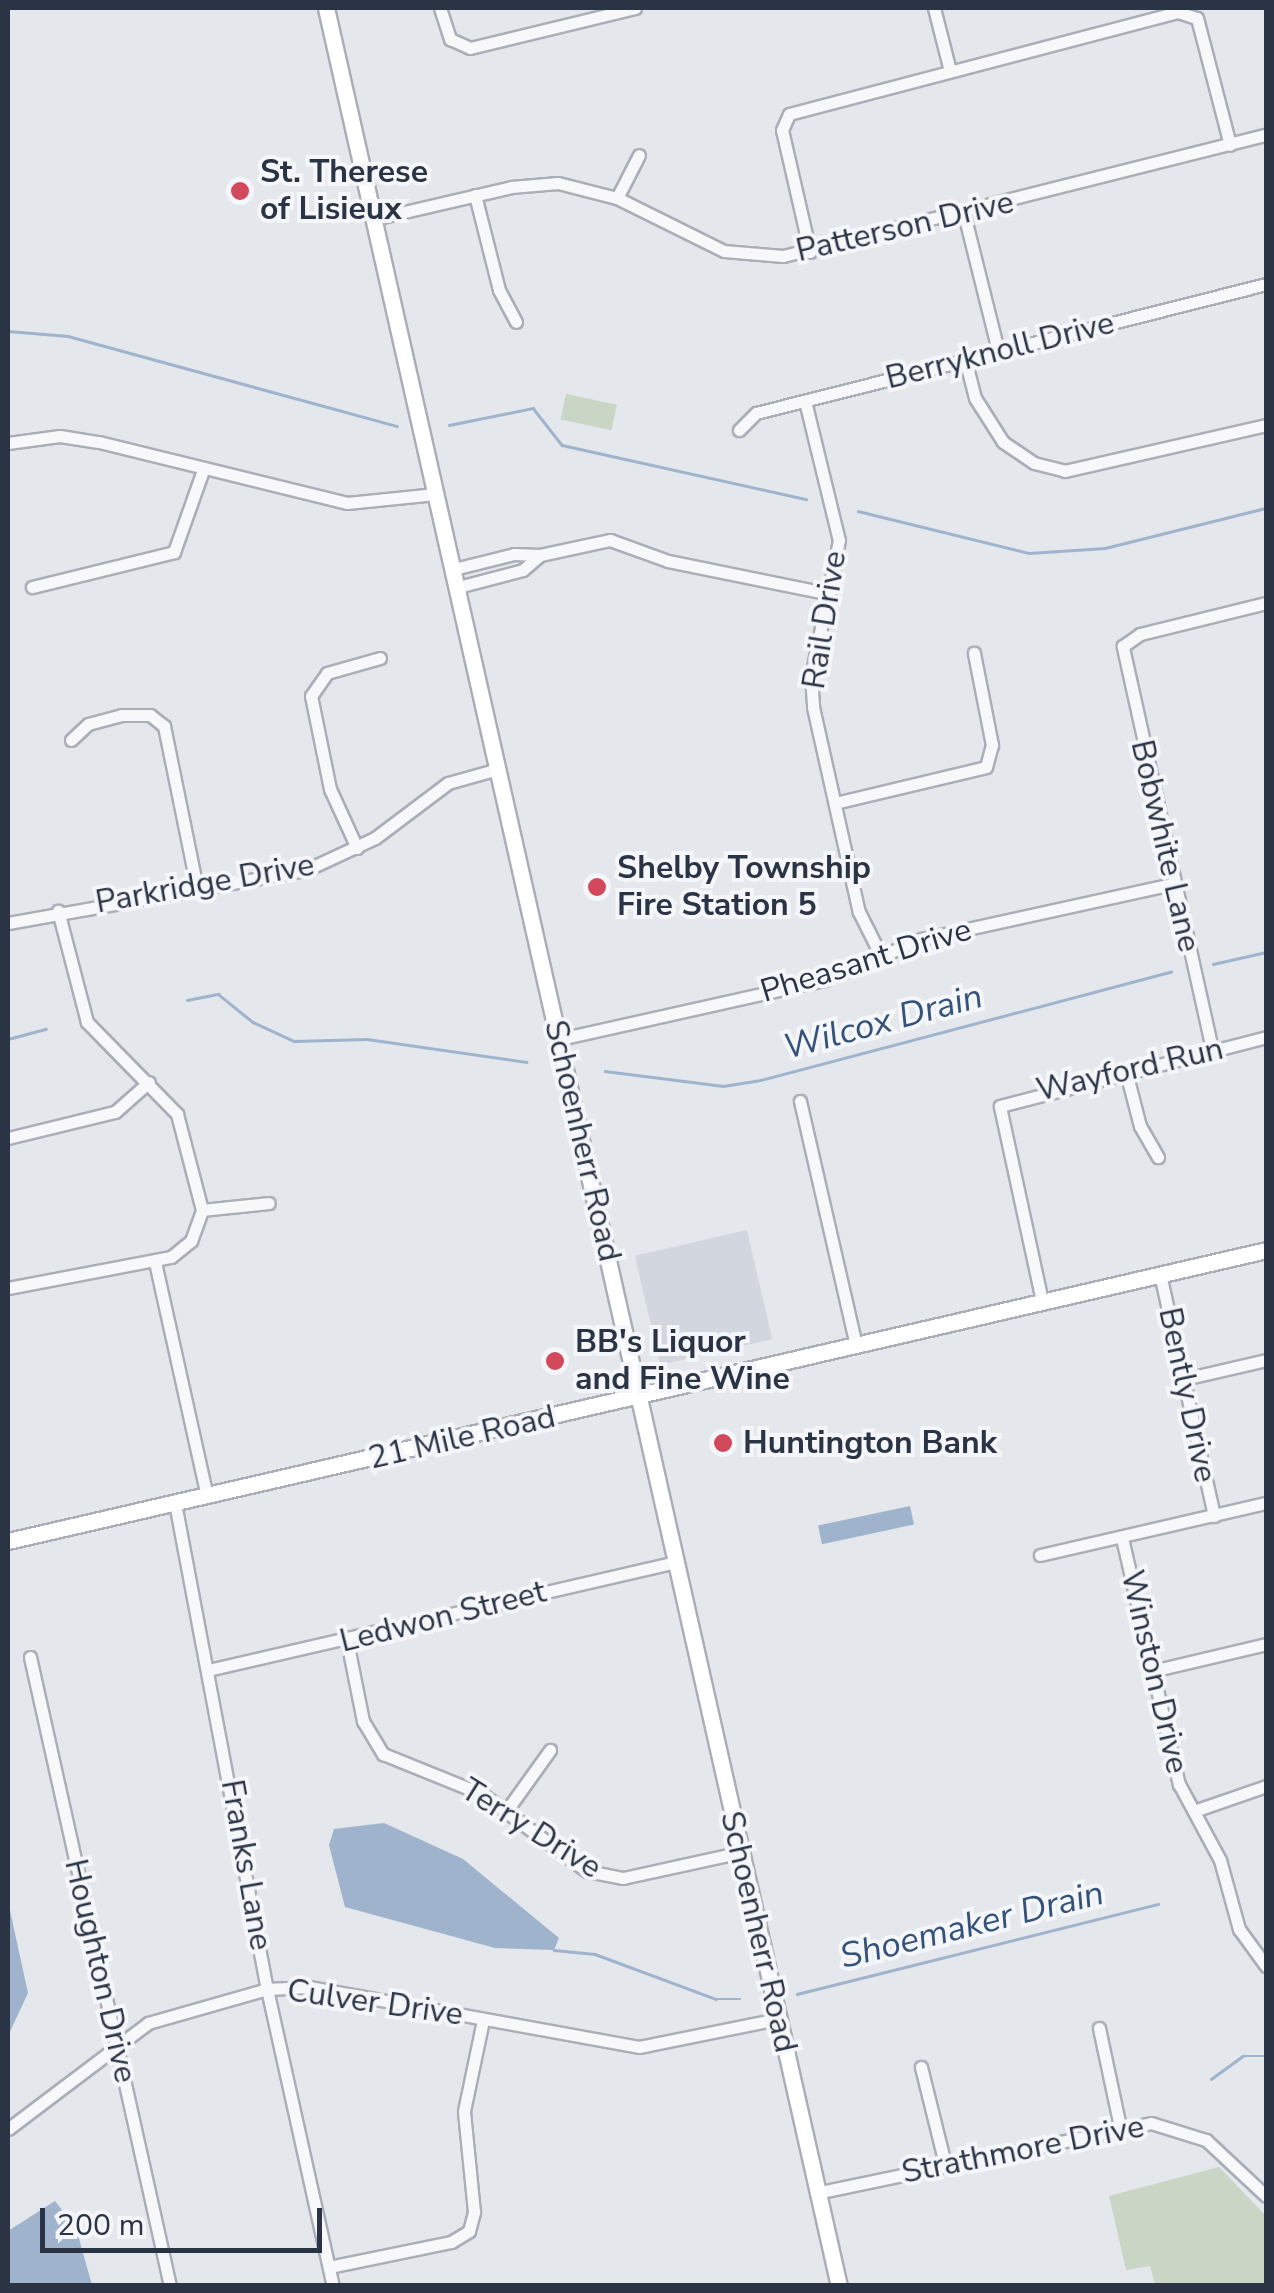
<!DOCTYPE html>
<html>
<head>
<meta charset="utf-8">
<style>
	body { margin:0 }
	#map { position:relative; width:1274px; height:2293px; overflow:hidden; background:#e4e7ec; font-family:"Nunito Sans",sans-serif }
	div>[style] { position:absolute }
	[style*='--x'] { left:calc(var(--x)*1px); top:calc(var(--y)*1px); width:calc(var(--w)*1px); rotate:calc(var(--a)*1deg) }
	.built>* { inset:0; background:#d2d6de; transform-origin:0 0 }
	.green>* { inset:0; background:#c9d6c5; transform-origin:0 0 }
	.water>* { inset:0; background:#9fb4cc; transform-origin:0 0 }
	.stream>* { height:2.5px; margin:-1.25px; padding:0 1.25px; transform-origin:1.25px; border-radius:1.25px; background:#9fb4cc }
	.roads { filter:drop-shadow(2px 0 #a9aeb7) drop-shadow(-2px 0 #a9aeb7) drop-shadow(0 2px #a9aeb7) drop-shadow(0 -2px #a9aeb7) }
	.street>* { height:11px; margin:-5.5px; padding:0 5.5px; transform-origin:5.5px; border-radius:5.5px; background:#f7f8fa }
	.secondary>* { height:15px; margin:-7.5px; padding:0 7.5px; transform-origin:7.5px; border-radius:7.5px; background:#fff }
	.dots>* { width:28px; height:28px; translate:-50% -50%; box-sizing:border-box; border:5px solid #f4f6f9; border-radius:50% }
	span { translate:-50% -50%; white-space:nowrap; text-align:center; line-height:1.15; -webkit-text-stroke:8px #f4f6f9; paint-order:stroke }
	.poi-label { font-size:32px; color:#2b3445; font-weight:700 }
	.left { translate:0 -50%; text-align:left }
	.street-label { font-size:32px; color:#2b3445 }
	.water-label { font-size:35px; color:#34527a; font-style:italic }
	.frame { position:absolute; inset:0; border:10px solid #2b3445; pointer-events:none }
	.scale { position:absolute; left:40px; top:2208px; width:282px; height:45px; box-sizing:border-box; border:5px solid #2b3445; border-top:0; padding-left:12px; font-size:30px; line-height:35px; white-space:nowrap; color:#2b3445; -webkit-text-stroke:8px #f4f6f9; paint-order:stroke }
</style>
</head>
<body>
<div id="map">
	<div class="built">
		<i style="left:747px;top:1230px;width:112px;height:115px;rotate:77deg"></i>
	</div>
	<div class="green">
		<i style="left:566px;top:394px;width:52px;height:26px;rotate:12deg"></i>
		<i style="clip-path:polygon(1219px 2167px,1266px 2216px,1266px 2285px,1155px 2285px,1150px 2266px,1126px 2270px,1109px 2196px)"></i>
	</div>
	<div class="water">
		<i style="left:910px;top:1506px;width:19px;height:94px;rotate:78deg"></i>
		<i style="clip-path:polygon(384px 1823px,463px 1859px,559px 1938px,554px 1950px,495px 1948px,345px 1907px,329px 1845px,334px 1829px)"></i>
		<i style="clip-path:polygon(8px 1901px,28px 1993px,8px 2036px)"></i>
		<i style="clip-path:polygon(55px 2201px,76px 2228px,92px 2285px,8px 2285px,8px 2231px)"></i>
	</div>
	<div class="stream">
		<i style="--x:8;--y:331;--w:60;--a:4.8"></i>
		<i style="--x:68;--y:336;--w:341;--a:15.3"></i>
		<i style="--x:449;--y:425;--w:86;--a:-11.4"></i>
		<i style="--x:533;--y:408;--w:47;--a:51.9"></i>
		<i style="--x:562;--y:445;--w:250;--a:12.5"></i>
		<i style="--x:858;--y:511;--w:176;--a:13.8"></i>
		<i style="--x:1029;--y:553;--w:76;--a:-3.8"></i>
		<i style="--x:1105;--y:548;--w:166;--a:-14"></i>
		<i style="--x:1213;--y:964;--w:54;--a:-12.8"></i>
		<i style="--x:187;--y:1000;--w:32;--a:-11"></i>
		<i style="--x:218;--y:994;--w:45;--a:38.7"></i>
		<i style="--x:253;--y:1022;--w:45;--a:24.9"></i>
		<i style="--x:294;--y:1041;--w:73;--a:-1.6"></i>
		<i style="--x:367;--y:1039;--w:161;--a:8.2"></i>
		<i style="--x:8;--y:1039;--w:39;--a:-15"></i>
		<i style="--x:605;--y:1071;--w:119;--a:7.2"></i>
		<i style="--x:723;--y:1086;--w:38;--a:-9"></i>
		<i style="--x:761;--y:1080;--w:424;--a:-14.8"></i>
		<i style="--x:554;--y:1950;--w:41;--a:5.6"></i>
		<i style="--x:595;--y:1954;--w:129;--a:20.4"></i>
		<i style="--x:716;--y:1999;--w:24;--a:0"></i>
		<i style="--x:797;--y:1994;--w:372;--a:-14"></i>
		<i style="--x:1211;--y:2079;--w:39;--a:-36"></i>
		<i style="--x:1243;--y:2056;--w:23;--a:0"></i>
	</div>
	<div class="roads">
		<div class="street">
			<i style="--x:440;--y:8;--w:33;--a:72"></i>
			<i style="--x:450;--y:39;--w:22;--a:24"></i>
			<i style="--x:470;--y:48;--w:170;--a:-13.6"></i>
			<i style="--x:934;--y:8;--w:65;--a:75.7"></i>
			<i style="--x:475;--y:195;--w:98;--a:75.8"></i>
			<i style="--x:499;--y:290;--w:36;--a:62"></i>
			<i style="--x:617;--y:198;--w:48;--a:-62.9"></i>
			<i style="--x:964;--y:214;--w:140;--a:76"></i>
			<i style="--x:374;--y:219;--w:141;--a:-13.1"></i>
			<i style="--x:511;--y:187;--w:47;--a:-4.9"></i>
			<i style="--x:558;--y:183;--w:61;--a:14.3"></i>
			<i style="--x:617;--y:198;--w:119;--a:26.4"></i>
			<i style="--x:724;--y:251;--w:59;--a:4.8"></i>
			<i style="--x:783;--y:256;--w:498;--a:-14.1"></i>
			<i style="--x:810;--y:252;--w:125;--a:-102.9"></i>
			<i style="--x:782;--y:130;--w:17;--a:-66"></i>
			<i style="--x:789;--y:114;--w:402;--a:-14.7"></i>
			<i style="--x:1178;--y:12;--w:20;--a:18"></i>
			<i style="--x:1197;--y:18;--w:131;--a:75.4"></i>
			<i style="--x:965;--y:359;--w:40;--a:75.6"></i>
			<i style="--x:975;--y:398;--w:52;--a:57.5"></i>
			<i style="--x:1003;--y:442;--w:37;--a:34"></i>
			<i style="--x:1034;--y:463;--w:32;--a:14"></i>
			<i style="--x:1065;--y:471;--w:206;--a:-12.9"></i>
			<i style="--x:805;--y:401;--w:143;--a:76.3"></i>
			<i style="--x:839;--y:540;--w:139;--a:101.6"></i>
			<i style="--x:811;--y:676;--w:31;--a:86"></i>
			<i style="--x:813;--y:707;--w:210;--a:77.4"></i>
			<i style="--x:859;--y:912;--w:47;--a:63.4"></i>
			<i style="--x:739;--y:430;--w:24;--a:-45"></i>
			<i style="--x:756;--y:413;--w:526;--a:-14.19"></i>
			<i style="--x:8;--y:443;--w:52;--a:-7.7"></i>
			<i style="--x:60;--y:436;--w:39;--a:9"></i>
			<i style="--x:99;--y:442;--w:255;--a:13.8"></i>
			<i style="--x:347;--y:503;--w:89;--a:-5.8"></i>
			<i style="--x:540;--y:555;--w:72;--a:-12.1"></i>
			<i style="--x:610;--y:540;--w:62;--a:19.9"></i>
			<i style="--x:668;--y:561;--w:165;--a:11.5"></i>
			<i style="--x:454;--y:569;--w:62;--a:-14"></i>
			<i style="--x:514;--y:554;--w:26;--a:2"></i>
			<i style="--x:540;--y:555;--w:23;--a:139"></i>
			<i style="--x:523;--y:570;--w:67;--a:165.3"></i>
			<i style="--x:32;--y:587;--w:146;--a:-13.8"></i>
			<i style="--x:174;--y:552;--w:87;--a:-70.5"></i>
			<i style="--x:71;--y:740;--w:23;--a:-43"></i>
			<i style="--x:88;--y:724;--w:34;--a:-15"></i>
			<i style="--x:121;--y:715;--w:29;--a:0"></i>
			<i style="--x:150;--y:715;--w:18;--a:38"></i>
			<i style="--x:164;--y:726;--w:165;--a:78.5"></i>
			<i style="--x:835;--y:803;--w:155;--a:-13.4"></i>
			<i style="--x:986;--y:767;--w:23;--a:-75"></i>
			<i style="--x:992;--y:745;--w:94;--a:-101.1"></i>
			<i style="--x:357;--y:848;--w:65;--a:-114.6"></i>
			<i style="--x:330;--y:789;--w:95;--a:-101.5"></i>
			<i style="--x:311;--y:696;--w:28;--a:-55"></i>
			<i style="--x:327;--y:673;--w:55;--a:-15.8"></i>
			<i style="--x:8;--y:923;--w:303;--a:-10.1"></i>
			<i style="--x:306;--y:870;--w:76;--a:-24.9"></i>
			<i style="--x:375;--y:838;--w:91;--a:-37"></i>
			<i style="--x:448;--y:783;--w:52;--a:-15.6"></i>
			<i style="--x:560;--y:1039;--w:270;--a:-12.6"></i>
			<i style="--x:823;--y:980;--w:107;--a:-22.5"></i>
			<i style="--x:922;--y:939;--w:257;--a:-12.4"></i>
			<i style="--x:1212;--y:1049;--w:413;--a:-102.5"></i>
			<i style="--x:1123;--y:646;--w:21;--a:-35"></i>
			<i style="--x:1140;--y:634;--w:130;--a:-13.8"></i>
			<i style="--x:1126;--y:1072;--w:56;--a:75.5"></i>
			<i style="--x:1140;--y:1126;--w:36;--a:60"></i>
			<i style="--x:800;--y:1101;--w:251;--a:77.1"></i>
			<i style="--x:8;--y:1138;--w:110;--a:-13.7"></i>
			<i style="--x:115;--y:1112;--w:45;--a:-41.4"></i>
			<i style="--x:202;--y:1210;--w:67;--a:-6"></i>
			<i style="--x:155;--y:1262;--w:240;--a:77.5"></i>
			<i style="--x:1160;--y:1274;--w:248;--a:77.4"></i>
			<i style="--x:8;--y:1288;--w:166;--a:-10.8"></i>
			<i style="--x:171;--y:1257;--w:26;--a:-39"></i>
			<i style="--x:191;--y:1241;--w:33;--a:-70"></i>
			<i style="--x:202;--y:1210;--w:99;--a:-104.6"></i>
			<i style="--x:177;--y:1114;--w:129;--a:-134.4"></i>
			<i style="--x:87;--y:1022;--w:115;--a:-104.6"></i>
			<i style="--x:1042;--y:1301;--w:199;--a:-102.2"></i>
			<i style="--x:1000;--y:1106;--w:275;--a:-14.5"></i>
			<i style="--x:1184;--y:1379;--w:84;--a:-13"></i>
			<i style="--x:175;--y:1503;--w:495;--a:79.3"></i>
			<i style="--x:267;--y:1989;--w:304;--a:77.5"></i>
			<i style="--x:1122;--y:1538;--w:253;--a:77"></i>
			<i style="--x:1179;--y:1784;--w:86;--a:61.7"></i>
			<i style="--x:1220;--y:1860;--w:72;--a:74.6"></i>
			<i style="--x:1239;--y:1929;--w:46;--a:53.9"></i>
			<i style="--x:1040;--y:1555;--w:232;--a:-13"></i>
			<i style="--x:347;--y:1641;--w:82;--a:78.7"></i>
			<i style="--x:363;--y:1721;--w:39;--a:59"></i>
			<i style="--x:383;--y:1754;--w:107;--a:22"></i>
			<i style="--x:482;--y:1794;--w:130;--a:36.3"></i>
			<i style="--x:587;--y:1871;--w:37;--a:11"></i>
			<i style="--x:623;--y:1878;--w:121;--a:-12.4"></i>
			<i style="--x:30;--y:1657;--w:644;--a:77.45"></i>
			<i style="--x:208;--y:1670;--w:481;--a:-13"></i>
			<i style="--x:1152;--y:1671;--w:117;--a:-13.3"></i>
			<i style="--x:507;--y:1810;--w:74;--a:-54.4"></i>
			<i style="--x:1194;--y:1811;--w:76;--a:-19.1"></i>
			<i style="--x:1099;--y:2028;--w:101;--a:78"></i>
			<i style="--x:921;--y:2067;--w:100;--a:76.1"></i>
			<i style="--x:8;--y:2129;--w:176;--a:-37.1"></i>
			<i style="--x:148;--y:2023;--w:124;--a:-15.9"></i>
			<i style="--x:267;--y:1989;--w:42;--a:-2.7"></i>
			<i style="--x:309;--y:1987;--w:335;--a:10.3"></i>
			<i style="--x:639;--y:2047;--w:142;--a:-11.4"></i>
			<i style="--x:816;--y:2193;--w:342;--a:-11.8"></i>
			<i style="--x:1151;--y:2123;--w:58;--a:17.2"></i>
			<i style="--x:1206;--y:2140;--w:82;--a:43"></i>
			<i style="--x:329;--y:2267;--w:125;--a:-11.6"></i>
			<i style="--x:451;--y:2242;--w:21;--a:-31"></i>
			<i style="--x:469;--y:2231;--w:20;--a:-75"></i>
			<i style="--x:474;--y:2212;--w:101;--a:-95.7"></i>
			<i style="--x:464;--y:2111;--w:93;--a:-78.2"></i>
		</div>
		<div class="secondary">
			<i style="--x:326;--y:8;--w:2335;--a:77.31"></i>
			<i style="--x:8;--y:1541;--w:1291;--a:-13.02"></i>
		</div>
	</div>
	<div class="dots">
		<i style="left:240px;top:191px;background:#d1495b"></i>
		<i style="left:597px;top:887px;background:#d1495b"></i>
		<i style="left:555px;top:1361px;background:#d1495b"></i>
		<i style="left:723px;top:1443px;background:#d1495b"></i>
	</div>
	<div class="poi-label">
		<span class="left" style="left:260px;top:191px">St. Therese<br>of Lisieux</span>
		<span class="left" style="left:617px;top:887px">Shelby Township<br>Fire Station 5</span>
		<span class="left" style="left:575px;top:1361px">BB's Liquor<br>and Fine Wine</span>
		<span class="left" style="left:743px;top:1443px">Huntington Bank</span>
	</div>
	<div class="street-label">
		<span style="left:905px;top:227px;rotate:-13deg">Patterson Drive</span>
		<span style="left:1000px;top:351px;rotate:-14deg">Berryknoll Drive</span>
		<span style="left:825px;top:620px;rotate:-81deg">Rail Drive</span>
		<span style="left:1165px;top:846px;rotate:77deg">Bobwhite Lane</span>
		<span style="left:205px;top:884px;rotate:-10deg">Parkridge Drive</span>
		<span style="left:866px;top:961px;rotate:-17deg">Pheasant Drive</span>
		<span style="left:1130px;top:1070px;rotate:-13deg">Wayford Run</span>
		<span style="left:582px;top:1141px;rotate:77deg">Schoenherr Road</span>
		<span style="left:1187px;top:1395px;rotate:78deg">Bently Drive</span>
		<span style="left:462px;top:1438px;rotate:-13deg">21 Mile Road</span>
		<span style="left:443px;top:1617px;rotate:-14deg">Ledwon Street</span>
		<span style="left:1154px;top:1672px;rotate:77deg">Winston Drive</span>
		<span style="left:531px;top:1829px;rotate:32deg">Terry Drive</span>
		<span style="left:246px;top:1865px;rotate:80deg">Franks Lane</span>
		<span style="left:758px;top:1932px;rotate:77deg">Schoenherr Road</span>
		<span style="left:100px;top:1971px;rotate:77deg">Houghton Drive</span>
		<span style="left:375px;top:2003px;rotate:8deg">Culver Drive</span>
		<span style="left:1023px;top:2150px;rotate:-11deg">Strathmore Drive</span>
	</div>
	<div class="water-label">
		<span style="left:883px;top:1022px;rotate:-15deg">Wilcox Drain</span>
		<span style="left:972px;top:1925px;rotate:-14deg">Shoemaker Drain</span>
	</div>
	<div class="frame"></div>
	<div class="scale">200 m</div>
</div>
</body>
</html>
